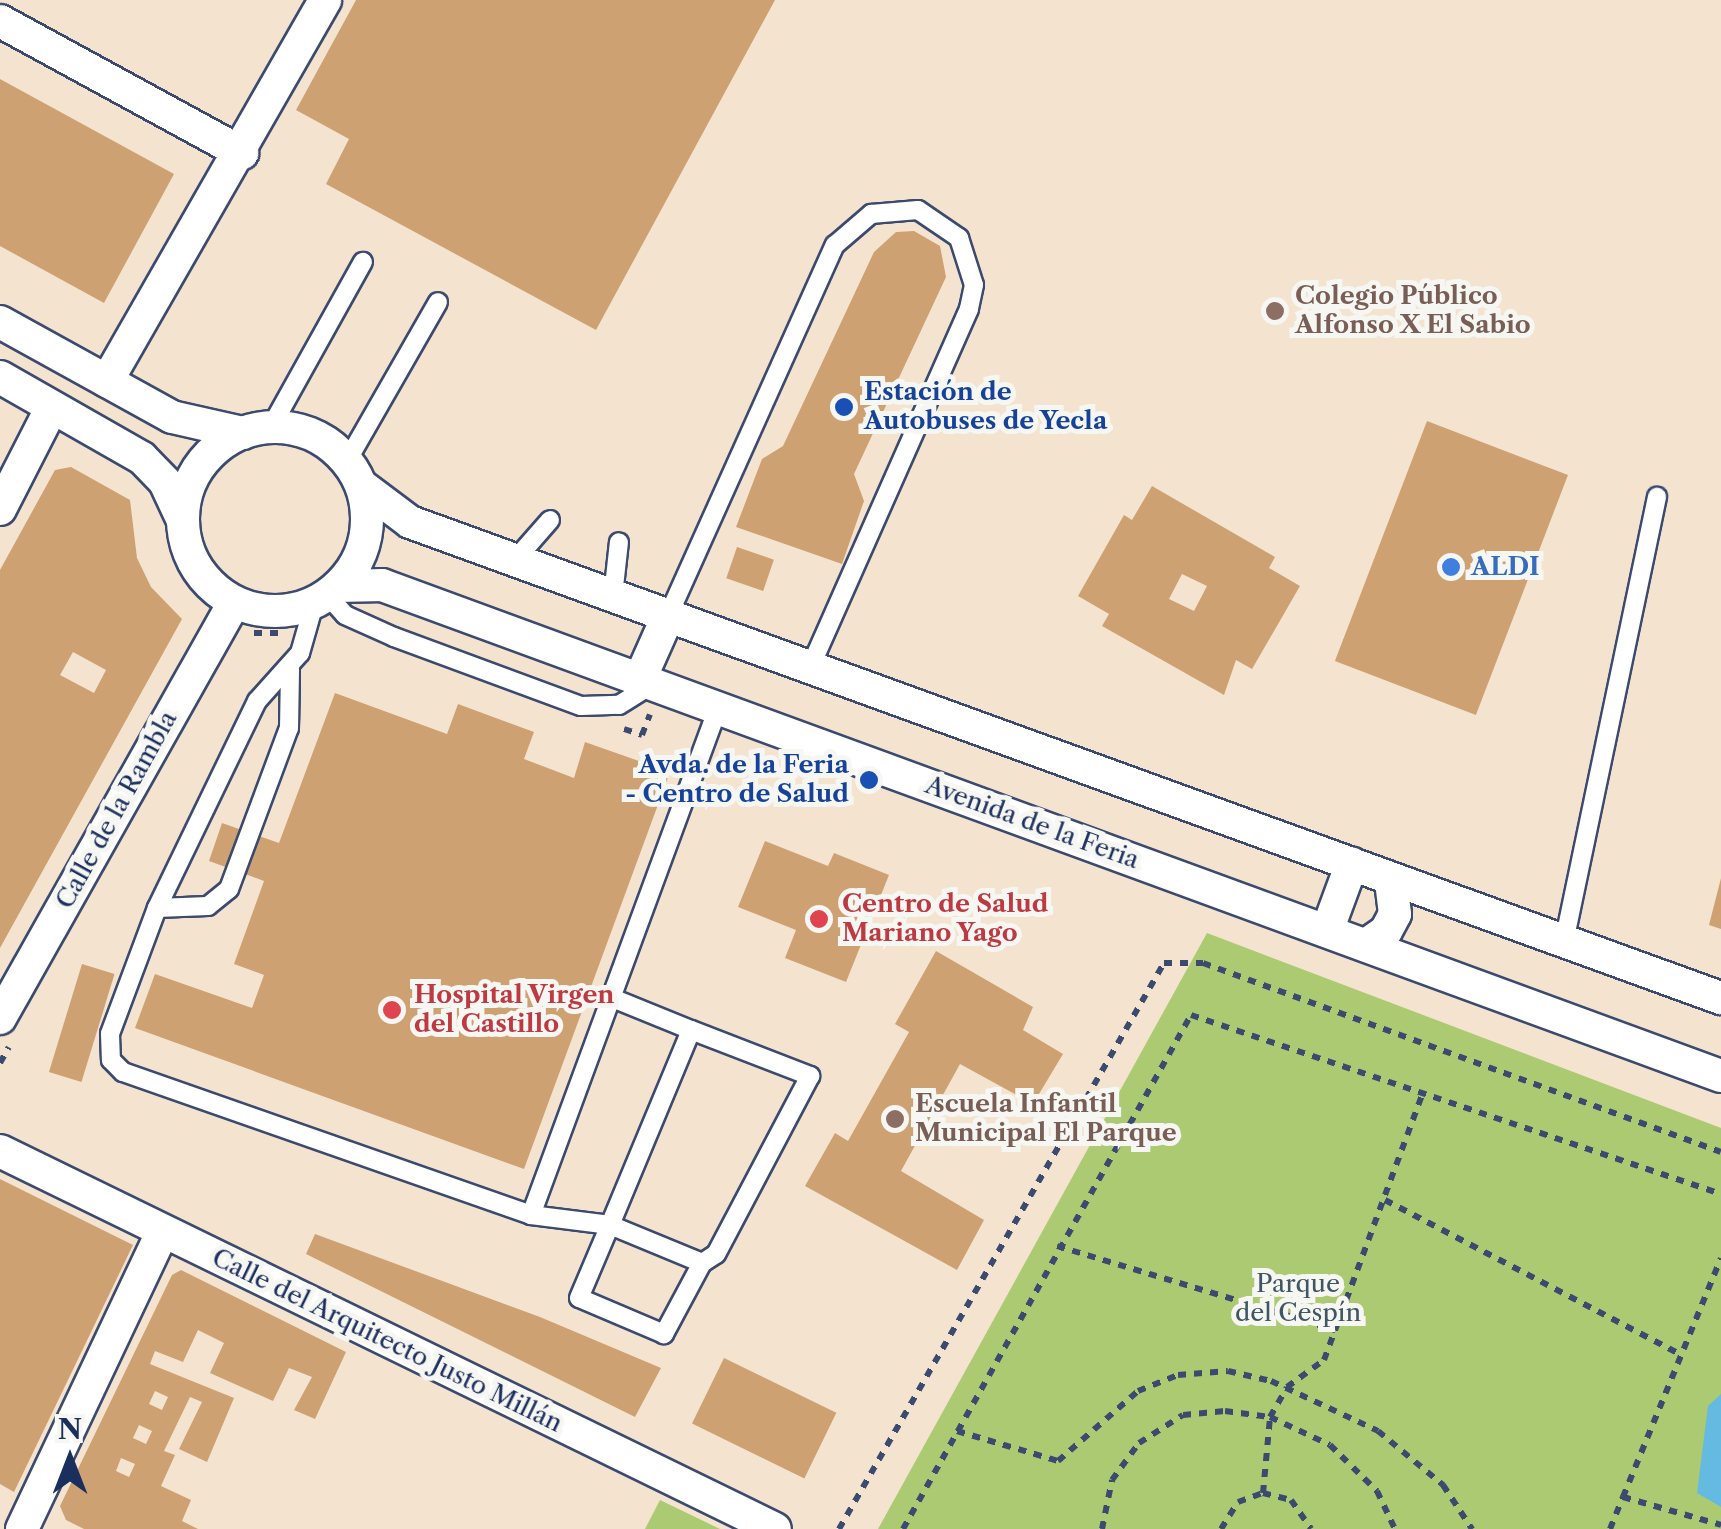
<!DOCTYPE html>
<html>
<head>
<meta charset="utf-8">
<style>
	body { margin:0 }
	#map { position:relative; width:1721px; height:1529px; overflow:hidden; background:#f4e4cf; font-family:"Libre Caslon Text",serif }
	div>[style] { position:absolute }
	[style*='--x'] { left:calc(var(--x)*1px); top:calc(var(--y)*1px); width:calc(var(--w)*1px); rotate:calc(var(--a)*1deg) }
	.green>* { inset:0; background:#abca72 }
	.water>* { inset:0; background:#64bae1 }
	.building>* { inset:0; background:#cea173; transform-origin:0 0 }
	.path>* { height:6px; margin-top:-3px; transform-origin:0; background:repeating-linear-gradient(90deg,#3c4a6f 0 8px,transparent 0 16px) }
	.roads { filter:drop-shadow(2px 0 #3c4a6f) drop-shadow(-2px 0 #3c4a6f) drop-shadow(0 2px #3c4a6f) drop-shadow(0 -2px #3c4a6f) }
	.lane>* { height:18px; margin:-9px; padding:0 9px; transform-origin:9px; border-radius:9px; background:#fff }
	.street>* { height:32px; margin:-16px; padding:0 16px; transform-origin:16px; border-radius:16px; background:#fff }
	.street>.ring { margin:-16px; padding:0; box-sizing:content-box; background:none; border:32px solid #fff; border-radius:50% }
	.dots>* { width:28px; height:28px; translate:-50% -50%; box-sizing:border-box; border:5px solid #f6f6f2; border-radius:50% }
	span { translate:-50% -50%; white-space:nowrap; text-align:center; line-height:1.15; -webkit-text-stroke:10px #f6f6f2; paint-order:stroke }
	.education-label { font-size:25px; color:#785e54; font-weight:700 }
	.left { translate:0 -50%; text-align:left }
	.transit-label { font-size:25px; color:#164399; font-weight:700 }
	.right { translate:-100% -50%; text-align:right }
	.shop-label { font-size:25px; color:#366cbe; font-weight:700 }
	.street-label { font-size:25px; color:#1b2f5e }
	.health-label { font-size:25px; color:#be3a42; font-weight:700 }
	.park-label { font-size:25px; color:#3f5663 }
	.north { position:absolute; left:20px; top:1409px; width:100px; height:100px; -webkit-text-stroke:8px #f6f6f2; paint-order:stroke; rotate:0deg; font-size:28px; font-weight:700; line-height:40px; text-align:center; color:#1b2f5e }
	.north::after { content:''; display:block; margin:auto; width:35px; height:45px; background:#1b2f5e; clip-path:polygon(50% 0,100% 100%,50% 72%,0 100%) }
</style>
</head>
<body>
<div id="map">
	<div class="green">
		<i style="clip-path:polygon(1207px 933px,1721px 1128px,1721px 1529px,878px 1529px)"></i>
		<i style="clip-path:polygon(660px 1500px,720px 1529px,645px 1529px)"></i>
	</div>
	<div class="water">
		<i style="clip-path:polygon(1721px 1394px,1721px 1507px,1697px 1493px,1708px 1406px)"></i>
	</div>
	<div class="building">
		<i style="clip-path:polygon(356px 0,775px 0,596px 330px,326px 184px,349px 139px,296px 110px)"></i>
		<i style="clip-path:polygon(0 79px,174px 174px,104px 303px,0 246px)"></i>
		<i style="clip-path:polygon(914px 231px,940px 246px,946px 277px,854px 474px,864px 501px,842px 564px,736px 527px,762px 459px,783px 446px,874px 252px,896px 232px)"></i>
		<i style="left:1427px;top:421px;width:151px;height:257px;rotate:21deg"></i>
		<i style="clip-path:polygon(evenodd,71px 467px,130px 500px,137px 558px,151px 587px,182px 619px,0 948px,0 570px,55px 470px,71px 467px,73px 652px,106px 670px,94px 693px,60px 675px,73px 652px)"></i>
		<i style="clip-path:polygon(evenodd,1152px 486px,1275px 557px,1269px 568px,1300px 586px,1252px 669px,1236px 660px,1224px 695px,1102px 626px,1109px 614px,1078px 596px,1124px 515px,1132px 520px,1152px 486px,1182px 574px,1207px 586px,1194px 611px,1169px 599px,1182px 574px)"></i>
		<i style="left:737px;top:547px;width:39px;height:33px;rotate:19deg"></i>
		<i style="clip-path:polygon(335px 693px,447px 734px,458px 704px,534px 732px,524px 759px,574px 778px,585px 742px,670px 772px,524px 1169px,135px 1028px,155px 974px,252px 1008px,264px 975px,234px 964px,264px 881px,209px 861px,222px 823px,279px 843px)"></i>
		<i style="clip-path:polygon(765px 841px,828px 866px,834px 853px,889px 875px,846px 982px,785px 958px,796px 930px,738px 907px)"></i>
		<i style="clip-path:polygon(1721px 878px,1721px 929px,1709px 925px)"></i>
		<i style="clip-path:polygon(936px 951px,1033px 1007px,1023px 1030px,1063px 1054px,1033px 1104px,960px 1064px,901px 1171px,984px 1220px,957px 1270px,805px 1186px,835px 1133px,848px 1141px,909px 1032px,895px 1024px)"></i>
		<i style="left:82px;top:964px;width:34px;height:113px;rotate:17deg"></i>
		<i style="clip-path:polygon(0 1179px,133px 1245px,14px 1492px,0 1484px)"></i>
		<i style="clip-path:polygon(315px 1234px,540px 1317px,661px 1368px,635px 1417px,306px 1254px)"></i>
		<i style="clip-path:polygon(evenodd,181px 1270px,346px 1352px,315px 1419px,294px 1410px,312px 1377px,289px 1368px,273px 1401px,210px 1373px,224px 1343px,198px 1330px,183px 1362px,155px 1351px,150px 1364px,234px 1398px,207px 1462px,179px 1449px,202px 1402px,190px 1397px,164px 1451px,175px 1455px,161px 1486px,191px 1500px,182px 1521px,198px 1529px,84px 1529px,66px 1520px,60px 1506px,172px 1275px,181px 1270px,155px 1391px,168px 1397px,162px 1410px,149px 1404px,155px 1391px,181px 1270px,139px 1425px,152px 1431px,146px 1444px,133px 1438px,139px 1425px,181px 1270px,121px 1458px,135px 1464px,129px 1477px,116px 1471px,121px 1458px)"></i>
		<i style="left:724px;top:1358px;width:125px;height:73px;rotate:26deg"></i>
	</div>
	<div class="path">
		<i style="--x:254;--y:633;--w:27;--a:0"></i>
		<i style="--x:624;--y:729;--w:19;--a:18"></i>
		<i style="--x:642;--y:735;--w:22;--a:-69"></i>
		<i style="--x:0;--y:1063;--w:18;--a:-61"></i>
		<i style="--x:1385;--y:1200;--w:334;--a:27.6"></i>
		<i style="--x:1057;--y:1246;--w:291;--a:16.8"></i>
		<i style="--x:957;--y:1431;--w:105;--a:16.5"></i>
		<i style="--x:1058;--y:1461;--w:106;--a:-41.2"></i>
		<i style="--x:1138;--y:1391;--w:43;--a:-21.8"></i>
		<i style="--x:1178;--y:1375;--w:50;--a:-4.6"></i>
		<i style="--x:1228;--y:1371;--w:44;--a:13.1"></i>
		<i style="--x:1271;--y:1381;--w:118;--a:25"></i>
		<i style="--x:1378;--y:1431;--w:85;--a:39.7"></i>
		<i style="--x:1443;--y:1485;--w:53;--a:56.6"></i>
		<i style="--x:1263;--y:1493;--w:76;--a:-84.7"></i>
		<i style="--x:1270;--y:1417;--w:34;--a:-60"></i>
		<i style="--x:1287;--y:1387;--w:46;--a:-36.1"></i>
		<i style="--x:1324;--y:1360;--w:285;--a:-69.7"></i>
		<i style="--x:1623;--y:1497;--w:258;--a:-67.7"></i>
		<i style="--x:839;--y:1529;--w:653;--a:-60.14"></i>
		<i style="--x:1164;--y:963;--w:39;--a:0"></i>
		<i style="--x:1203;--y:963;--w:551;--a:20.05"></i>
		<i style="--x:903;--y:1529;--w:589;--a:-60.74"></i>
		<i style="--x:1191;--y:1015;--w:559;--a:18.66"></i>
		<i style="--x:1102;--y:1529;--w:50;--a:-78.5"></i>
		<i style="--x:1112;--y:1480;--w:46;--a:-53.9"></i>
		<i style="--x:1139;--y:1443;--w:52;--a:-32.5"></i>
		<i style="--x:1183;--y:1415;--w:42;--a:-5.4"></i>
		<i style="--x:1225;--y:1411;--w:45;--a:7.6"></i>
		<i style="--x:1270;--y:1417;--w:66;--a:25"></i>
		<i style="--x:1330;--y:1445;--w:66;--a:44.4"></i>
		<i style="--x:1377;--y:1491;--w:42;--a:64.7"></i>
		<i style="--x:1221;--y:1529;--w:32;--a:-58"></i>
		<i style="--x:1238;--y:1502;--w:27;--a:-20"></i>
		<i style="--x:1263;--y:1493;--w:29;--a:14"></i>
		<i style="--x:1291;--y:1500;--w:35;--a:55"></i>
		<i style="--x:1610;--y:1529;--w:35;--a:-68"></i>
		<i style="--x:1623;--y:1497;--w:102;--a:15.9"></i>
	</div>
	<div class="roads">
		<div class="lane">
			<i style="--x:271;--y:427;--w:189;--a:-60.9"></i>
			<i style="--x:347;--y:461;--w:183;--a:-60.2"></i>
			<i style="--x:515;--y:560;--w:53;--a:-48.8"></i>
			<i style="--x:328;--y:596;--w:25;--a:48"></i>
			<i style="--x:345;--y:615;--w:54;--a:24.2"></i>
			<i style="--x:394;--y:637;--w:199;--a:20.3"></i>
			<i style="--x:581;--y:706;--w:38;--a:-2"></i>
			<i style="--x:619;--y:705;--w:40;--a:-32"></i>
			<i style="--x:613;--y:596;--w:54;--a:-83.7"></i>
			<i style="--x:314;--y:604;--w:51;--a:105.9"></i>
			<i style="--x:300;--y:653;--w:64;--a:131.9"></i>
			<i style="--x:257;--y:701;--w:230;--a:115.8"></i>
			<i style="--x:157;--y:908;--w:134;--a:110.5"></i>
			<i style="--x:110;--y:1034;--w:26;--a:88"></i>
			<i style="--x:111;--y:1060;--w:17;--a:45"></i>
			<i style="--x:123;--y:1072;--w:432;--a:19.3"></i>
			<i style="--x:531;--y:1215;--w:540;--a:-69.75"></i>
			<i style="--x:668;--y:616;--w:407;--a:-65.8"></i>
			<i style="--x:835;--y:245;--w:48;--a:-40.7"></i>
			<i style="--x:871;--y:214;--w:47;--a:-4.9"></i>
			<i style="--x:918;--y:210;--w:50;--a:34.3"></i>
			<i style="--x:959;--y:238;--w:49;--a:72.3"></i>
			<i style="--x:974;--y:285;--w:25;--a:102"></i>
			<i style="--x:969;--y:309;--w:392;--a:113.9"></i>
			<i style="--x:157;--y:908;--w:51;--a:-2.2"></i>
			<i style="--x:208;--y:906;--w:27;--a:-39"></i>
			<i style="--x:229;--y:889;--w:172;--a:-69.6"></i>
			<i style="--x:289;--y:728;--w:59;--a:-89"></i>
			<i style="--x:1564;--y:942;--w:455;--a:-78.2"></i>
			<i style="--x:691;--y:1030;--w:128;--a:21.1"></i>
			<i style="--x:810;--y:1076;--w:201;--a:117.8"></i>
			<i style="--x:716;--y:1254;--w:17;--a:147"></i>
			<i style="--x:531;--y:1215;--w:80;--a:7.2"></i>
			<i style="--x:610;--y:1225;--w:100;--a:22.4"></i>
			<i style="--x:702;--y:1263;--w:81;--a:118.2"></i>
			<i style="--x:664;--y:1334;--w:92;--a:-157"></i>
			<i style="--x:579;--y:1298;--w:79;--a:-67"></i>
			<i style="--x:610;--y:1225;--w:211;--a:-67.4"></i>
			<i style="--x:691;--y:1030;--w:85;--a:-157.9"></i>
		</div>
		<div class="street">
			<i style="--x:0;--y:21;--w:276;--a:28.6"></i>
			<i style="--x:0;--y:322;--w:196;--a:28.9"></i>
			<i style="--x:172;--y:417;--w:73;--a:12.7"></i>
			<i style="--x:0;--y:377;--w:163;--a:29.7"></i>
			<i style="--x:142;--y:458;--w:33;--a:46"></i>
			<i style="--x:165;--y:482;--w:40;--a:65"></i>
			<i style="--x:107;--y:381;--w:439;--a:-60.2"></i>
			<i class="ring" style="left:183px;top:427px;width:152px;height:152px"></i>
			<i style="--x:362;--y:486;--w:60;--a:36.9"></i>
			<i style="--x:410;--y:522;--w:1395;--a:19.96"></i>
			<i style="--x:0;--y:509;--w:114;--a:-63"></i>
			<i style="--x:339;--y:586;--w:43;--a:-1.3"></i>
			<i style="--x:382;--y:585;--w:1426;--a:20.14"></i>
			<i style="--x:640;--y:679;--w:69;--a:-66"></i>
			<i style="--x:1327;--y:931;--w:72;--a:-69.8"></i>
			<i style="--x:1366;--y:945;--w:24;--a:-35"></i>
			<i style="--x:1386;--y:931;--w:19;--a:-62"></i>
			<i style="--x:1395;--y:914;--w:35;--a:-97"></i>
			<i style="--x:0;--y:1018;--w:477;--a:-60.6"></i>
			<i style="--x:0;--y:1151;--w:862;--a:26"></i>
			<i style="--x:22;--y:1529;--w:327;--a:-64.7"></i>
		</div>
	</div>
	<div class="dots">
		<i style="left:1275px;top:311px;background:#8d6e63"></i>
		<i style="left:844px;top:407px;background:#1a4fb4"></i>
		<i style="left:1451px;top:567px;background:#3f7fe0"></i>
		<i style="left:869px;top:780px;background:#1a4fb4"></i>
		<i style="left:819px;top:919px;background:#e0444e"></i>
		<i style="left:392px;top:1010px;background:#e0444e"></i>
		<i style="left:895px;top:1119px;background:#8d6e63"></i>
	</div>
	<div class="education-label">
		<span class="left" style="left:1295px;top:311px">Colegio Público<br>Alfonso X El Sabio</span>
		<span class="left" style="left:915px;top:1119px">Escuela Infantil<br>Municipal El Parque</span>
	</div>
	<div class="transit-label">
		<span class="left" style="left:864px;top:407px">Estación de<br>Autobuses de Yecla</span>
		<span class="right" style="left:849px;top:780px">Avda. de la Feria<br>- Centro de Salud</span>
	</div>
	<div class="shop-label">
		<span class="left" style="left:1471px;top:567px">ALDI</span>
	</div>
	<div class="street-label">
		<span style="left:117px;top:810px;rotate:-61deg">Calle de la Rambla</span>
		<span style="left:1032px;top:823px;rotate:20deg">Avenida de la Feria</span>
		<span style="left:387px;top:1341px;rotate:26deg">Calle del Arquitecto Justo Millán</span>
	</div>
	<div class="health-label">
		<span class="left" style="left:842px;top:919px">Centro de Salud<br>Mariano Yago</span>
		<span class="left" style="left:414px;top:1010px">Hospital Virgen<br>del Castillo</span>
	</div>
	<div class="park-label">
		<span style="left:1298px;top:1299px">Parque<br>del Cespín</span>
	</div>
	<div class="north">N</div>
</div>
</body>
</html>
